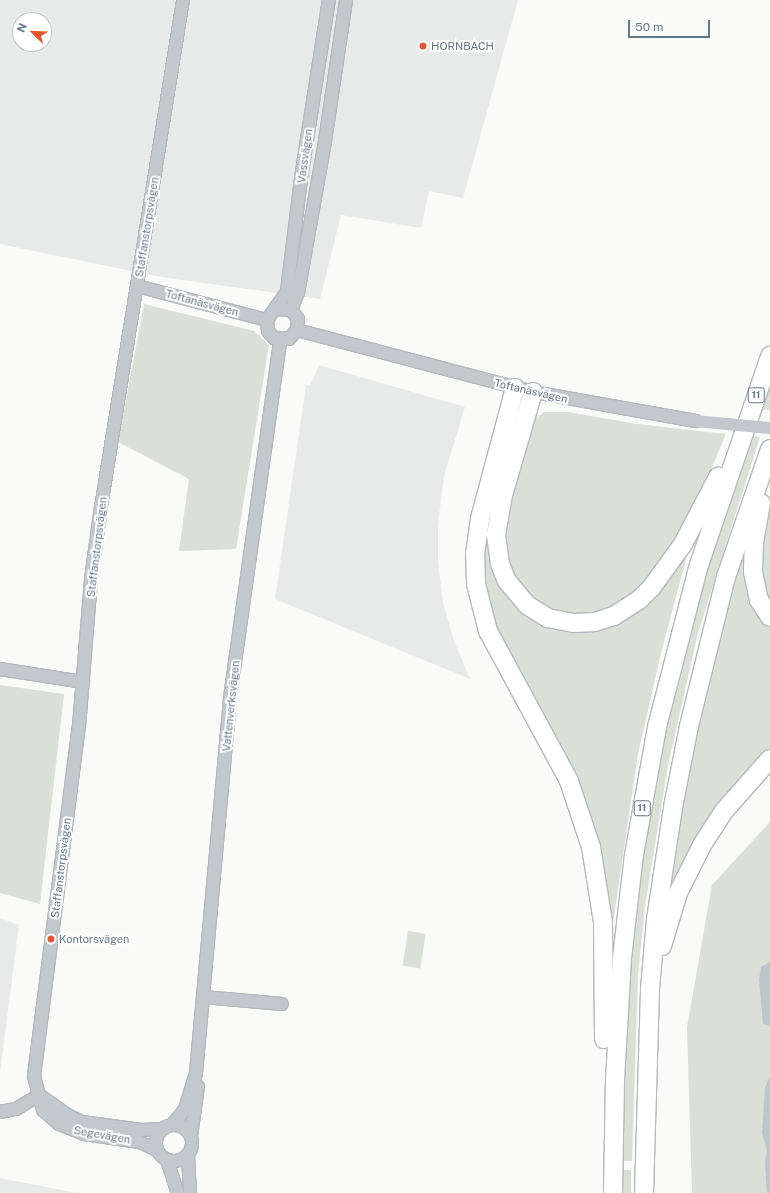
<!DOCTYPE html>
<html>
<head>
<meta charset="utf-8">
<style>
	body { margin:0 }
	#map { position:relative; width:770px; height:1193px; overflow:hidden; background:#fafaf8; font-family:"Public Sans",sans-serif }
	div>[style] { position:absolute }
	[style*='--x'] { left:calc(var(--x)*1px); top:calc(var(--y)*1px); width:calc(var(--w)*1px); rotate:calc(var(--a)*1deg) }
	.built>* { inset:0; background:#e8e9e9 }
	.green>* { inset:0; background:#dadfd7; transform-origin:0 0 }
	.water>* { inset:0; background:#bbc7cb }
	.roads { filter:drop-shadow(1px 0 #b4b9bd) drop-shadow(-1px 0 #b4b9bd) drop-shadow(0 1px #b4b9bd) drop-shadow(0 -1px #b4b9bd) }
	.minor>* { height:12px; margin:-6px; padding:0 6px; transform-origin:6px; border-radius:6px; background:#c3c8cc }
	.minor>.ring { margin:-6px; padding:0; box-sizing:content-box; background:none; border:12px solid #c3c8cc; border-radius:50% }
	.highway>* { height:18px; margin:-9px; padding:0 9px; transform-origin:9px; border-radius:9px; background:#fff }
	.minor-bridge>* { height:12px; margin:-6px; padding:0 6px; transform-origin:6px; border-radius:6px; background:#c3c8cc }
	.dots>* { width:11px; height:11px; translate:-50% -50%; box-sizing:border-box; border:2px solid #fff; border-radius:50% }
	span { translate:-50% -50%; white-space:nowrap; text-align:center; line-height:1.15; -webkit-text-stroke:4px #fff; paint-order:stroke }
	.shield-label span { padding:1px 3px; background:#fff; border:1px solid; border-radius:3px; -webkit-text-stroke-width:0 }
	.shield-label { font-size:10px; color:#657683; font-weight:700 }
	.poi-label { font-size:11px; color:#657683 }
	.left { translate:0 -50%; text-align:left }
	.street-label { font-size:11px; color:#657683 }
	.north { position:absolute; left:12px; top:12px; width:40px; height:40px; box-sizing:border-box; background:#fff; border:1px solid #c1c8cd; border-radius:50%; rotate:293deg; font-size:11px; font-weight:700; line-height:16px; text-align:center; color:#657683 }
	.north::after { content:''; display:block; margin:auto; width:14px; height:18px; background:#e4572e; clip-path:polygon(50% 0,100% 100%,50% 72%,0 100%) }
	.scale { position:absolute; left:628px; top:20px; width:82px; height:18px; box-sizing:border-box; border:2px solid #657683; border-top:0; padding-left:5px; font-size:12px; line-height:14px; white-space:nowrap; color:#657683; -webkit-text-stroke:3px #fff; paint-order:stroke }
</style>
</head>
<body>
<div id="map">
	<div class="built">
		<i style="clip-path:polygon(evenodd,0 0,518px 0,463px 198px,429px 191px,421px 228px,341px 215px,320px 299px,161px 277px,0 244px,0 0,20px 20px,44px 20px,44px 44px,20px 44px,20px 20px)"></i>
		<i style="clip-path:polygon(319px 365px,465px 407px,444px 476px,438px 524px,438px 561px,443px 603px,454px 641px,470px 679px,275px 599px,306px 385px,310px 386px)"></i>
		<i style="clip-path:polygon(0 918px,19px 925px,0 1073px)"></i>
		<i style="clip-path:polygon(0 1178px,77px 1193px,0 1193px)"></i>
	</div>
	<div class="green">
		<i style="clip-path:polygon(144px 304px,254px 331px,269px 345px,236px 549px,179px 551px,189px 479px,118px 442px)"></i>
		<i style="clip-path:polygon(770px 374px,770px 410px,757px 409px)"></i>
		<i style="clip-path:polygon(544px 412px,568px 412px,637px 424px,726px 434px,709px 474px,674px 542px,644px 584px,615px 607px,588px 616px,556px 613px,539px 604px,524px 592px,509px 570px,503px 523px,531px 422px)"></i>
		<i style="clip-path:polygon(748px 435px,760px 437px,698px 633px,668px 765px,645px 906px,638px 974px,632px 1161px,619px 1161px,622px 1033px,643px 834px,687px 628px)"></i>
		<i style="clip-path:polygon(511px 446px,491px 513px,519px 608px,613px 625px,691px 541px,661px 653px,638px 754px,610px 943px,605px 881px,485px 606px,481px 543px)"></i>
		<i style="clip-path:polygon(770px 495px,770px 605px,764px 592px,759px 548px)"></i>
		<i style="clip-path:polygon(751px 522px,770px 626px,770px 751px,672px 897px,665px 891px,706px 677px)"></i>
		<i style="clip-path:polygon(0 685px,64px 694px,40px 904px,0 893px)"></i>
		<i style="clip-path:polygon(770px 822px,770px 1193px,692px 1193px,687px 1027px,712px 885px)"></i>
		<i style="left:408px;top:931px;width:18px;height:35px;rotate:9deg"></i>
		<i style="left:618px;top:1170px;width:13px;height:23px"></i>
	</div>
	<div class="water">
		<i style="clip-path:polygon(770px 962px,770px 1026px,763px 1024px,759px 979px,761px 967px)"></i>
		<i style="clip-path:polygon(770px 1076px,770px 1193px,767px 1193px,765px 1164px,767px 1150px,762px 1133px,765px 1088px)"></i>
	</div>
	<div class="roads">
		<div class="minor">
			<i style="--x:137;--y:286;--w:134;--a:14.7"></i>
			<i style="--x:276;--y:309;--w:15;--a:4"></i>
			<i style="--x:291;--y:310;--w:11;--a:52"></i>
			<i style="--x:298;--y:319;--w:11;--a:95"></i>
			<i style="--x:297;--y:330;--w:12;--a:132"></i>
			<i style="--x:289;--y:339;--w:15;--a:-176"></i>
			<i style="--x:274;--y:338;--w:9;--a:-131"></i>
			<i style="--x:268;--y:331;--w:11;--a:-95"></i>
			<i style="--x:267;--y:320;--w:35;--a:-55"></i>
			<i style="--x:287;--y:291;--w:114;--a:-82.9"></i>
			<i style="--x:301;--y:178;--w:180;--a:-81.1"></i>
			<i style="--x:291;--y:310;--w:18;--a:-68"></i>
			<i style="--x:298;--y:293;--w:154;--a:-79.9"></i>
			<i style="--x:325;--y:141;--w:143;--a:-81.5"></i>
			<i style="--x:297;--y:330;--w:244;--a:14.7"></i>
			<i style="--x:533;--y:392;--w:165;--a:10.1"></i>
			<i style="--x:0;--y:669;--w:84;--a:8.9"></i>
			<i style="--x:204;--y:997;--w:78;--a:5.1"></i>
			<i style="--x:39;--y:1095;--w:33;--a:35"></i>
			<i style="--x:66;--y:1114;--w:18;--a:27"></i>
			<i style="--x:82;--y:1122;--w:60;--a:7.7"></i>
			<i style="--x:141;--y:1130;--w:21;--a:-3"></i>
			<i style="--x:0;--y:1112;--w:16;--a:-11"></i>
			<i style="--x:16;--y:1109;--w:27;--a:-31"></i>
			<i class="ring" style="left:156px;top:1125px;width:24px;height:24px"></i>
			<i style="--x:172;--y:1125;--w:21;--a:-51"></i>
			<i style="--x:185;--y:1109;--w:38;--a:-73"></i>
			<i style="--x:196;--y:1073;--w:377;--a:-84.8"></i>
			<i style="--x:230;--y:698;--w:361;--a:-82"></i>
			<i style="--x:191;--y:1136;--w:50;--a:-82"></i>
			<i style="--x:157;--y:1150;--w:19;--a:-155"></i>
			<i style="--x:140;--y:1142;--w:57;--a:-171.9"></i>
			<i style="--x:84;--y:1134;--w:27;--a:-158"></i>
			<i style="--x:59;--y:1124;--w:21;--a:-139"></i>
			<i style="--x:43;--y:1110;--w:35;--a:-105"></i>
			<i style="--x:34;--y:1076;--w:353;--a:-82.7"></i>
			<i style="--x:79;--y:726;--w:147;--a:-85.3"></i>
			<i style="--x:91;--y:579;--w:73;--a:-82.1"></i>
			<i style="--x:101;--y:507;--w:514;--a:-80.81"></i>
			<i style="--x:188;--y:1156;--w:37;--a:87"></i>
			<i style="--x:167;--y:1160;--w:35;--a:72"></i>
		</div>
		<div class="highway">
			<i style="--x:515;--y:388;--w:136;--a:105"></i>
			<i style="--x:480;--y:519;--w:34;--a:98"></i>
			<i style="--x:475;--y:553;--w:31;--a:88"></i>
			<i style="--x:476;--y:584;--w:49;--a:75.7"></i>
			<i style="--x:488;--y:631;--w:170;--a:61.6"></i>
			<i style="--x:569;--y:781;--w:70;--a:71.6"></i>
			<i style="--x:591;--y:847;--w:76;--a:80.9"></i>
			<i style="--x:603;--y:922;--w:117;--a:89.5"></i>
			<i style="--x:533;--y:392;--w:107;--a:106.2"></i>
			<i style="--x:503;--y:495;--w:41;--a:99.9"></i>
			<i style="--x:496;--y:535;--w:29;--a:82"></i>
			<i style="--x:500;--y:564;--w:18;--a:68"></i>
			<i style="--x:507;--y:581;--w:31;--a:50"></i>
			<i style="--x:527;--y:605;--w:25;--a:32"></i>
			<i style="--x:548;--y:618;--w:26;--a:11"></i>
			<i style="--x:574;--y:623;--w:21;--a:-3"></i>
			<i style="--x:595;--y:622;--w:20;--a:-18"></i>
			<i style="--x:614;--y:616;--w:31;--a:-33"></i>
			<i style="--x:640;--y:599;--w:17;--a:-45"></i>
			<i style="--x:652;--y:587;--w:53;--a:-54.2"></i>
			<i style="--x:683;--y:544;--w:76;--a:-62.4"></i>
			<i style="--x:761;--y:503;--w:40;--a:100"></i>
			<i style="--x:754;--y:542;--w:30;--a:92"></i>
			<i style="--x:753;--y:572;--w:29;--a:78"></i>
			<i style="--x:759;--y:600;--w:20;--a:57"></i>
			<i style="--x:662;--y:946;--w:55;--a:-73.2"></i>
			<i style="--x:678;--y:893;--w:54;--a:-63.4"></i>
			<i style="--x:702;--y:845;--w:40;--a:-57.1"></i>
			<i style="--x:724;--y:811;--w:69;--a:-48.5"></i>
			<i style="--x:613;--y:1193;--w:113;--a:-89"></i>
			<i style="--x:615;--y:1080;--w:122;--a:-86.7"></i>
			<i style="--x:622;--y:958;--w:104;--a:-83.4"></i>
			<i style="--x:634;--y:855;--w:130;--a:-79.8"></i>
			<i style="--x:657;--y:727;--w:167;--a:-75.5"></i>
			<i style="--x:699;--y:565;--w:221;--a:-71.2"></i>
			<i style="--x:644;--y:1193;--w:204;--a:-88.3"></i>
			<i style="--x:650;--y:989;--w:70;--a:-85.1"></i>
			<i style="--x:656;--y:919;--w:118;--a:-81.3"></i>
			<i style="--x:674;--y:802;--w:77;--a:-78.8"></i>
			<i style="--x:689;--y:726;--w:154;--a:-76.1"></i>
			<i style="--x:726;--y:577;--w:135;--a:-71"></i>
		</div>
	</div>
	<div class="minor-bridge">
		<i style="--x:695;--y:421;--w:75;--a:5.3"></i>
	</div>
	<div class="dots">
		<i style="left:423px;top:46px;background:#e4572e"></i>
		<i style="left:51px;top:939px;background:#e4572e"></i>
	</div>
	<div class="shield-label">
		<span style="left:756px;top:395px">11</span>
		<span style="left:642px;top:808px">11</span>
	</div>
	<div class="poi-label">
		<span class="left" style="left:431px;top:46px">HORNBACH</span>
		<span class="left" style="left:59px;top:939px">Kontorsvägen</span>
	</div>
	<div class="street-label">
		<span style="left:305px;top:156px;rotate:-82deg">Vassvägen</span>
		<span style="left:147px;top:227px;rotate:-81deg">Staffanstorpsvägen</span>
		<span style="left:202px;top:303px;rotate:15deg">Toftanäsvägen</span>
		<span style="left:531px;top:391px;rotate:13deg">Toftanäsvägen</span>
		<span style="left:97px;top:547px;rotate:-83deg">Staffanstorpsvägen</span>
		<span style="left:231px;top:706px;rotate:-84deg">Vattenverksvägen</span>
		<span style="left:61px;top:868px;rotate:-83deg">Staffanstorpsvägen</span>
		<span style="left:102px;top:1135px;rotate:10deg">Segevägen</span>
	</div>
	<div class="north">N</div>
	<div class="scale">50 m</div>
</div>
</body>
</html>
